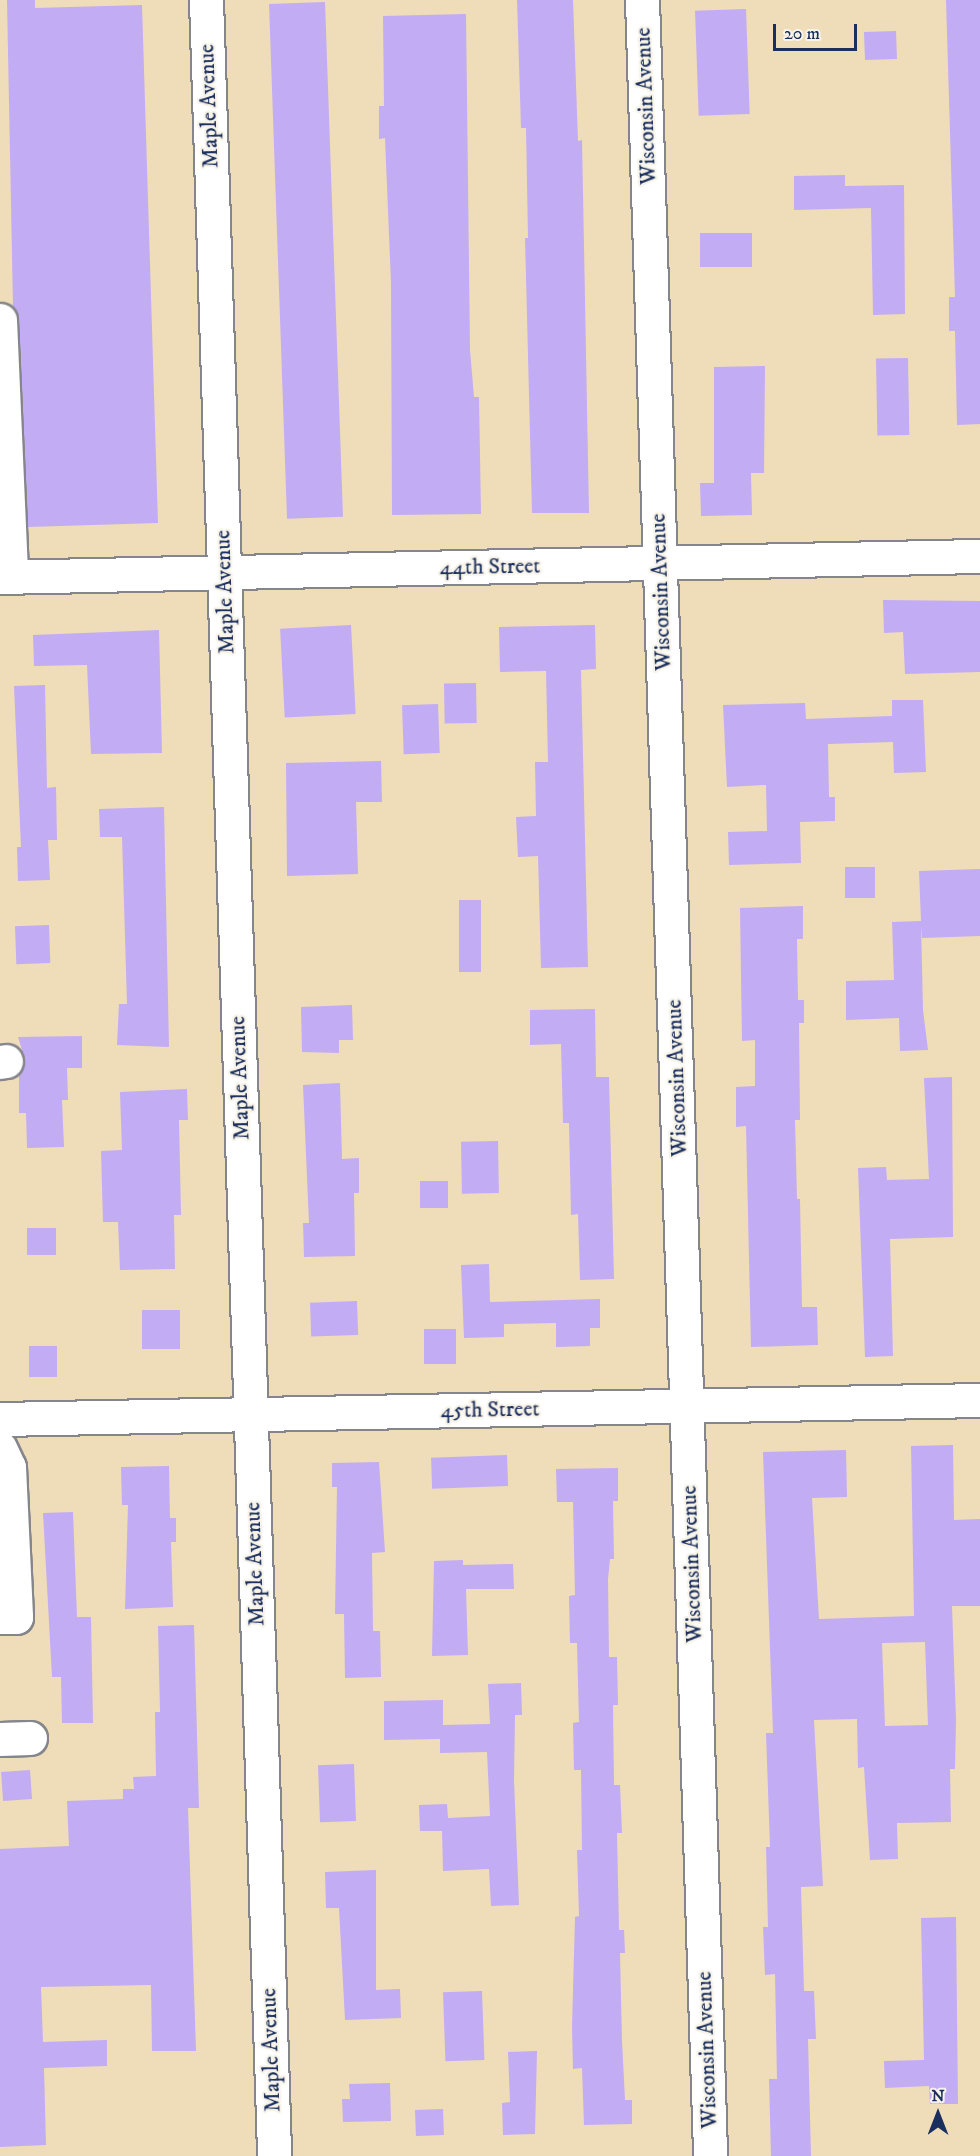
<!DOCTYPE html>
<html>
<head>
<meta charset="utf-8">
<style>
	body { margin:0 }
	#map { position:relative; width:980px; height:2156px; overflow:hidden; background:#efdcb9; font-family:"IM FELL DW Pica",serif }
	div>[style] { position:absolute }
	[style*='--x'] { left:calc(var(--x)*1px); top:calc(var(--y)*1px); width:calc(var(--w)*1px); rotate:calc(var(--a)*1deg) }
	.building>* { inset:0; background:#c2acf3; transform-origin:0 0 }
	.roads { filter:drop-shadow(2px 0 #85868c) drop-shadow(-2px 0 #85868c) drop-shadow(0 2px #85868c) drop-shadow(0 -2px #85868c) }
	.minor>* { height:33px; margin:-16.5px; padding:0 16.5px; transform-origin:16.5px; border-radius:16.5px; background:#fff }
	span { translate:-50% -50%; white-space:nowrap; text-align:center; line-height:1.15; -webkit-text-stroke:4.5px #f7f3e8; paint-order:stroke }
	.street-label { font-size:22px; color:#1b2f5e }
	.north { position:absolute; left:908px; top:2084px; width:60px; height:60px; -webkit-text-stroke:4px #f7f3e8; paint-order:stroke; rotate:0deg; font-size:16px; font-weight:700; line-height:24px; text-align:center; color:#1b2f5e }
	.north::after { content:''; display:block; margin:auto; width:21px; height:27px; background:#1b2f5e; clip-path:polygon(50% 0,100% 100%,50% 72%,0 100%) }
	.scale { position:absolute; left:773px; top:24px; width:84px; height:27px; box-sizing:border-box; border:3px solid #1b2f5e; border-top:0; padding-left:8px; font-size:18px; line-height:21px; white-space:nowrap; color:#1b2f5e; -webkit-text-stroke:4px #f7f3e8; paint-order:stroke }
</style>
</head>
<body>
<div id="map">
	<div class="building">
		<i style="clip-path:polygon(7px 0,35px 0,35px 8px,142px 5px,158px 523px,28px 527px,19px 319px,13px 307px)"></i>
		<i style="clip-path:polygon(517px 0,573px 0,578px 141px,582px 140px,589px 513px,532px 513px,525px 238px,528px 238px,526px 128px,521px 128px)"></i>
		<i style="clip-path:polygon(946px 0,980px 0,980px 424px,957px 425px,955px 331px,949px 331px,949px 297px,955px 297px)"></i>
		<i style="left:325px;top:2px;width:515px;height:56px;rotate:88deg"></i>
		<i style="left:746px;top:9px;width:105px;height:51px;rotate:88deg"></i>
		<i style="clip-path:polygon(466px 14px,470px 350px,474px 397px,479px 397px,481px 514px,392px 515px,391px 283px,385px 138px,379px 139px,379px 106px,384px 106px,383px 16px)"></i>
		<i style="left:896px;top:31px;width:28px;height:32px;rotate:88deg"></i>
		<i style="clip-path:polygon(845px 175px,845px 186px,904px 185px,905px 314px,873px 315px,871px 208px,794px 210px,794px 176px)"></i>
		<i style="left:752px;top:233px;width:34px;height:52px;rotate:90deg"></i>
		<i style="left:908px;top:358px;width:77px;height:32px;rotate:89deg"></i>
		<i style="clip-path:polygon(765px 366px,764px 473px,751px 473px,752px 515px,701px 516px,700px 483px,714px 483px,714px 367px)"></i>
		<i style="clip-path:polygon(883px 600px,980px 601px,980px 672px,905px 674px,903px 632px,884px 633px)"></i>
		<i style="left:351px;top:625px;width:89px;height:71px;rotate:87deg"></i>
		<i style="clip-path:polygon(595px 625px,596px 669px,581px 670px,588px 967px,541px 968px,538px 856px,518px 857px,516px 817px,536px 816px,535px 762px,548px 762px,546px 671px,500px 672px,499px 627px)"></i>
		<i style="clip-path:polygon(159px 630px,162px 753px,91px 754px,87px 665px,34px 666px,33px 635px)"></i>
		<i style="left:476px;top:683px;width:40px;height:32px;rotate:89deg"></i>
		<i style="clip-path:polygon(45px 685px,47px 788px,56px 787px,57px 840px,48px 840px,50px 880px,18px 881px,17px 847px,21px 847px,14px 686px)"></i>
		<i style="clip-path:polygon(892px 700px,923px 700px,926px 772px,894px 773px,893px 742px,828px 744px,829px 797px,835px 797px,835px 821px,800px 822px,801px 863px,729px 865px,728px 832px,767px 831px,766px 785px,727px 787px,723px 705px,805px 703px,806px 719px,892px 716px)"></i>
		<i style="left:438px;top:704px;width:49px;height:36px;rotate:88deg"></i>
		<i style="clip-path:polygon(381px 761px,382px 802px,356px 802px,358px 874px,287px 876px,286px 763px)"></i>
		<i style="clip-path:polygon(164px 807px,169px 1047px,117px 1045px,119px 1004px,127px 1004px,122px 837px,100px 837px,99px 809px)"></i>
		<i style="left:845px;top:867px;width:30px;height:31px"></i>
		<i style="clip-path:polygon(980px 869px,980px 936px,922px 938px,921px 925px,923px 1010px,928px 1050px,900px 1051px,899px 1018px,846px 1020px,846px 981px,894px 980px,892px 922px,921px 921px,919px 871px)"></i>
		<i style="left:459px;top:900px;width:22px;height:72px"></i>
		<i style="clip-path:polygon(803px 906px,803px 939px,797px 939px,798px 1000px,804px 1000px,804px 1023px,799px 1023px,800px 1120px,795px 1120px,797px 1199px,800px 1199px,802px 1307px,817px 1307px,818px 1345px,751px 1347px,746px 1126px,736px 1127px,736px 1087px,755px 1086px,755px 1040px,742px 1041px,740px 908px)"></i>
		<i style="left:49px;top:925px;width:38px;height:34px;rotate:88deg"></i>
		<i style="clip-path:polygon(352px 1005px,353px 1040px,339px 1040px,339px 1053px,302px 1052px,301px 1007px)"></i>
		<i style="clip-path:polygon(595px 1009px,596px 1077px,609px 1077px,614px 1279px,580px 1280px,578px 1214px,571px 1215px,569px 1123px,563px 1123px,561px 1044px,530px 1045px,530px 1010px)"></i>
		<i style="clip-path:polygon(82px 1036px,82px 1068px,67px 1068px,68px 1100px,62px 1100px,64px 1147px,27px 1148px,26px 1113px,19px 1113px,19px 1075px,25px 1059px,18px 1037px)"></i>
		<i style="clip-path:polygon(952px 1077px,953px 1237px,890px 1239px,893px 1356px,865px 1357px,858px 1168px,886px 1167px,887px 1180px,929px 1179px,924px 1078px)"></i>
		<i style="clip-path:polygon(340px 1083px,342px 1159px,359px 1158px,359px 1193px,354px 1193px,355px 1256px,304px 1257px,303px 1223px,309px 1223px,303px 1085px)"></i>
		<i style="clip-path:polygon(187px 1089px,188px 1120px,179px 1120px,181px 1215px,174px 1215px,175px 1269px,120px 1270px,118px 1222px,103px 1222px,101px 1151px,122px 1150px,120px 1092px)"></i>
		<i style="left:498px;top:1141px;width:52px;height:37px;rotate:89deg"></i>
		<i style="left:420px;top:1181px;width:28px;height:27px"></i>
		<i style="left:56px;top:1228px;width:27px;height:29px;rotate:90deg"></i>
		<i style="clip-path:polygon(489px 1264px,490px 1302px,600px 1299px,600px 1328px,590px 1328px,590px 1346px,556px 1347px,556px 1323px,504px 1324px,504px 1337px,464px 1338px,461px 1265px)"></i>
		<i style="left:357px;top:1301px;width:34px;height:47px;rotate:88deg"></i>
		<i style="left:142px;top:1310px;width:38px;height:39px"></i>
		<i style="left:424px;top:1329px;width:32px;height:35px"></i>
		<i style="left:29px;top:1346px;width:28px;height:31px"></i>
		<i style="clip-path:polygon(evenodd,953px 1445px,954px 1520px,980px 1519px,980px 1606px,952px 1606px,956px 1719px,955px 1769px,950px 1769px,951px 1822px,897px 1823px,898px 1859px,870px 1860px,864px 1767px,858px 1768px,857px 1719px,814px 1720px,823px 1886px,801px 1887px,804px 1991px,814px 1991px,816px 2039px,808px 2039px,811px 2156px,771px 2156px,769px 2079px,777px 2079px,775px 1974px,765px 1975px,763px 1927px,768px 1927px,766px 1847px,770px 1847px,766px 1733px,773px 1733px,763px 1452px,846px 1450px,847px 1497px,812px 1498px,819px 1619px,914px 1616px,911px 1446px,953px 1445px,925px 1642px,928px 1725px,885px 1726px,882px 1643px,925px 1642px)"></i>
		<i style="left:507px;top:1455px;width:31px;height:76px;rotate:88deg"></i>
		<i style="clip-path:polygon(379px 1462px,385px 1552px,372px 1553px,373px 1631px,380px 1631px,381px 1677px,345px 1678px,344px 1614px,335px 1614px,337px 1487px,332px 1487px,332px 1463px)"></i>
		<i style="clip-path:polygon(169px 1466px,170px 1518px,176px 1518px,176px 1542px,171px 1542px,173px 1607px,125px 1609px,128px 1505px,122px 1505px,121px 1467px)"></i>
		<i style="clip-path:polygon(618px 1468px,618px 1501px,613px 1501px,614px 1559px,610px 1559px,608px 1579px,609px 1657px,617px 1657px,618px 1705px,613px 1705px,614px 1785px,620px 1785px,622px 1833px,617px 1833px,619px 1930px,624px 1930px,625px 1953px,620px 1953px,622px 2041px,625px 2100px,632px 2100px,632px 2124px,584px 2125px,582px 2068px,573px 2069px,572px 2027px,575px 1917px,579px 1916px,577px 1850px,582px 1850px,581px 1770px,574px 1770px,573px 1723px,579px 1722px,577px 1643px,570px 1643px,569px 1596px,575px 1595px,573px 1502px,557px 1502px,556px 1469px)"></i>
		<i style="clip-path:polygon(73px 1512px,77px 1617px,91px 1617px,93px 1723px,62px 1723px,61px 1677px,52px 1677px,43px 1513px)"></i>
		<i style="clip-path:polygon(463px 1560px,463px 1565px,513px 1564px,514px 1589px,466px 1589px,468px 1655px,432px 1656px,434px 1561px)"></i>
		<i style="clip-path:polygon(194px 1625px,199px 1808px,188px 1808px,196px 2051px,152px 2051px,151px 1985px,41px 1987px,43px 2042px,107px 2040px,107px 2066px,44px 2068px,46px 2145px,0 2147px,0 1849px,69px 1846px,67px 1801px,123px 1799px,123px 1789px,134px 1789px,133px 1777px,156px 1776px,155px 1712px,160px 1712px,158px 1626px)"></i>
		<i style="clip-path:polygon(521px 1683px,522px 1715px,515px 1715px,514px 1780px,519px 1905px,491px 1906px,489px 1869px,443px 1871px,442px 1831px,420px 1831px,419px 1805px,447px 1804px,448px 1818px,490px 1816px,487px 1752px,440px 1753px,440px 1739px,384px 1740px,384px 1701px,443px 1700px,443px 1725px,490px 1724px,488px 1684px)"></i>
		<i style="left:354px;top:1764px;width:57px;height:36px;rotate:88deg"></i>
		<i style="left:30px;top:1770px;width:29px;height:29px;rotate:86deg"></i>
		<i style="clip-path:polygon(376px 1870px,376px 1990px,400px 1989px,401px 2018px,345px 2020px,339px 1908px,326px 1908px,325px 1872px)"></i>
		<i style="clip-path:polygon(956px 1917px,958px 2104px,930px 2104px,929px 2086px,885px 2088px,884px 2061px,924px 2060px,921px 1918px)"></i>
		<i style="left:482px;top:1991px;width:69px;height:39px;rotate:88deg"></i>
		<i style="clip-path:polygon(537px 2051px,535px 2134px,503px 2135px,502px 2103px,510px 2102px,508px 2052px)"></i>
		<i style="clip-path:polygon(390px 2083px,391px 2121px,343px 2122px,342px 2099px,350px 2099px,349px 2084px)"></i>
		<i style="left:443px;top:2109px;width:26px;height:28px;rotate:88deg"></i>
	</div>
	<div class="roads">
		<div class="minor">
			<i style="--x:206;--y:0;--w:2157;--a:88.19"></i>
			<i style="--x:642;--y:0;--w:2157;--a:88.19"></i>
			<i style="--x:0;--y:320;--w:257;--a:87.5"></i>
			<i style="--x:0;--y:577;--w:980;--a:-1.23"></i>
			<i style="--x:0;--y:1062;--w:6;--a:-9"></i>
			<i style="--x:0;--y:1419;--w:980;--a:-1.11"></i>
			<i style="--x:0;--y:1448;--w:21;--a:65"></i>
			<i style="--x:9;--y:1467;--w:150;--a:87.3"></i>
			<i style="--x:16;--y:1617;--w:16;--a:180"></i>
			<i style="--x:0;--y:1739;--w:30;--a:-2"></i>
		</div>
	</div>
	<div class="street-label">
		<span style="left:209px;top:106px;rotate:-92deg">Maple Avenue</span>
		<span style="left:646px;top:106px;rotate:-92deg">Wisconsin Avenue</span>
		<span style="left:490px;top:567px;rotate:-1deg">44th Street</span>
		<span style="left:225px;top:592px;rotate:-92deg">Maple Avenue</span>
		<span style="left:661px;top:592px;rotate:-92deg">Wisconsin Avenue</span>
		<span style="left:240px;top:1078px;rotate:-92deg">Maple Avenue</span>
		<span style="left:677px;top:1078px;rotate:-92deg">Wisconsin Avenue</span>
		<span style="left:490px;top:1410px;rotate:-1deg">45th Street</span>
		<span style="left:255px;top:1564px;rotate:-92deg">Maple Avenue</span>
		<span style="left:692px;top:1564px;rotate:-92deg">Wisconsin Avenue</span>
		<span style="left:271px;top:2050px;rotate:-92deg">Maple Avenue</span>
		<span style="left:707px;top:2050px;rotate:-92deg">Wisconsin Avenue</span>
	</div>
	<div class="north">N</div>
	<div class="scale">20 m</div>
</div>
</body>
</html>
